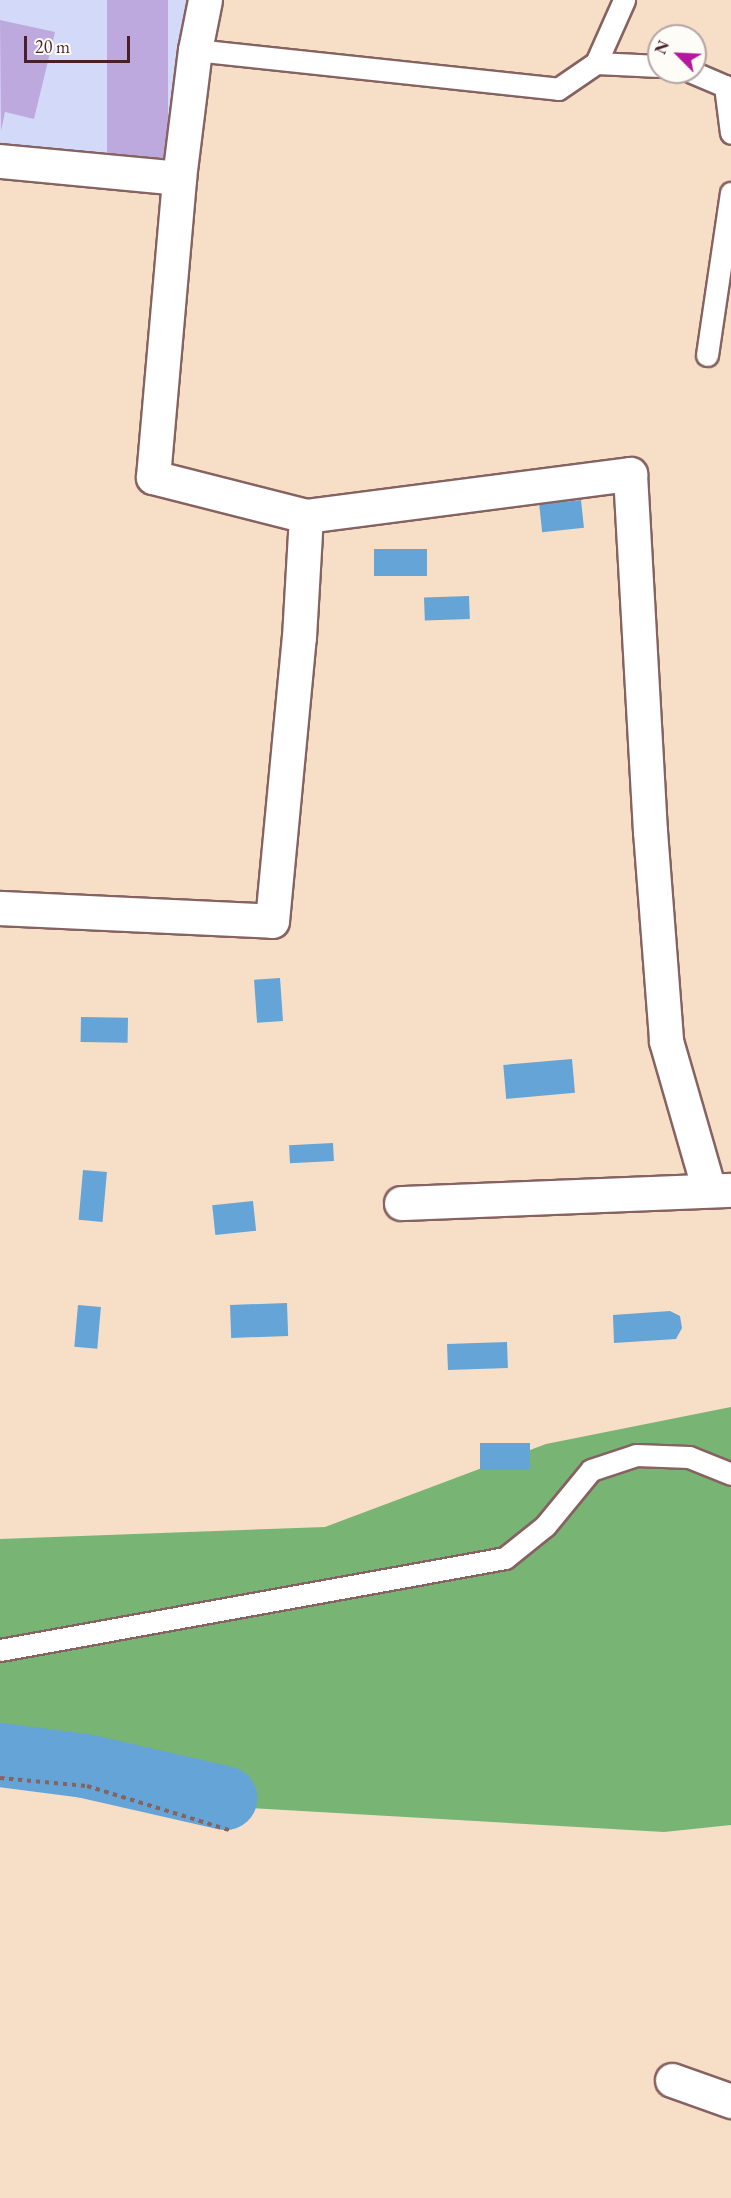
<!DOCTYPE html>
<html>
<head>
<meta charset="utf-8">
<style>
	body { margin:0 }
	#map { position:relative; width:731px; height:2198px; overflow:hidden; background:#f6dfc6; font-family:"EB Garamond",serif }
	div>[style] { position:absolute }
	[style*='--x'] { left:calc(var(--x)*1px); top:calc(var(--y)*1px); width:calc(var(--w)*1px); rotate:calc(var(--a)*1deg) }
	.built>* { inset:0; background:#d3d9f9 }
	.forest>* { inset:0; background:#78b574 }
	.water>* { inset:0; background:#64a4d7; transform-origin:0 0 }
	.river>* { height:64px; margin:-32px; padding:0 32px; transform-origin:32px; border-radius:32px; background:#64a4d7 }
	.building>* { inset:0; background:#bea9df; transform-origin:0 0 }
	.path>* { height:4px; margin-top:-2px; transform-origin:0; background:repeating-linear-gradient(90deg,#866261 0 4.5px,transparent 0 9px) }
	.roads { filter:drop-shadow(2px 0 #866261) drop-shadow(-2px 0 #866261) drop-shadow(0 2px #866261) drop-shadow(0 -2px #866261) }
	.service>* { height:21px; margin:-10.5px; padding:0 10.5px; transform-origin:10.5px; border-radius:10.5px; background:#fff }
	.minor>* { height:33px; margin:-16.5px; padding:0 16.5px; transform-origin:16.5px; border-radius:16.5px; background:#fff }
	span { translate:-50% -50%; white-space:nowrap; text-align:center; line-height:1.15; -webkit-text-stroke:6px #fdfcf7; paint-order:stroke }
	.north { position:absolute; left:647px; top:24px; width:60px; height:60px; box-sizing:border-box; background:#fdfcf7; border:2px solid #b5a4a5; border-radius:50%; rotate:294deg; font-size:16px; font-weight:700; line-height:24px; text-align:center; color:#4a1f2b }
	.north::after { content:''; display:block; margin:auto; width:21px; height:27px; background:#b5179e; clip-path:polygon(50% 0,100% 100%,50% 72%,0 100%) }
	.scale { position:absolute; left:24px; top:36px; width:106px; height:27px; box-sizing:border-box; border:3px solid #4a1f2b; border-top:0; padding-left:8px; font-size:18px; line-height:21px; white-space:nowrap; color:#4a1f2b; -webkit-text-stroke:4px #fdfcf7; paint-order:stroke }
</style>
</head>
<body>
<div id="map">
	<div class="built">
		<i style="clip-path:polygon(0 0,208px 0,179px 178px,0 157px)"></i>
	</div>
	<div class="forest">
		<i style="clip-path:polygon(731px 1407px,731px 1825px,664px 1832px,215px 1806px,0 1765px,0 1539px,325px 1527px,546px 1444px)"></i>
	</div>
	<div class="water">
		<i style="left:581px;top:500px;width:28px;height:42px;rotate:84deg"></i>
		<i style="left:427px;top:549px;width:27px;height:53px;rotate:90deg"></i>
		<i style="left:469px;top:596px;width:23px;height:45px;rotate:88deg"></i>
		<i style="left:280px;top:978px;width:43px;height:26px;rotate:86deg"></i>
		<i style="left:81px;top:1017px;width:47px;height:25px;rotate:1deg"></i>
		<i style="left:572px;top:1059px;width:34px;height:69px;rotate:85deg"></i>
		<i style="left:333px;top:1143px;width:18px;height:44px;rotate:87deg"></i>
		<i style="left:83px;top:1170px;width:24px;height:50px;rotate:5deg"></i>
		<i style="left:253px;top:1201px;width:30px;height:41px;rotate:84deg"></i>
		<i style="left:287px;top:1303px;width:33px;height:57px;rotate:88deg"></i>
		<i style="left:78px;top:1305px;width:23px;height:42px;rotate:5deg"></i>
		<i style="clip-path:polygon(670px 1311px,680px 1316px,682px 1328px,676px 1339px,614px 1343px,613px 1315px)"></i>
		<i style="left:507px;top:1342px;width:26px;height:60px;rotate:88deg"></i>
		<i style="left:480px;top:1443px;width:50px;height:27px"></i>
	</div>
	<div class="river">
		<i style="--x:0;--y:1755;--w:86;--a:7.4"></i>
		<i style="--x:85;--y:1766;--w:144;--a:12.9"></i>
	</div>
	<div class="building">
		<i style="left:107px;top:0;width:61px;height:160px"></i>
		<i style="clip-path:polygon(0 20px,55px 32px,34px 119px,5px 112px,1px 131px)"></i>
	</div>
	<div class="path">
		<i style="--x:0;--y:1778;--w:87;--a:5.3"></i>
		<i style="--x:87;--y:1786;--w:149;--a:17.2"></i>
	</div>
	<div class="roads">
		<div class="service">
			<i style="--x:195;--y:50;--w:365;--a:6.1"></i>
			<i style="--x:558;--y:89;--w:46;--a:-34.4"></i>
			<i style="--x:596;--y:63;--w:69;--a:-66"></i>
			<i style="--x:596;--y:63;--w:63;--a:2.7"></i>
			<i style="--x:692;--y:72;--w:36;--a:23"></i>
			<i style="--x:725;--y:86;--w:47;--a:82.7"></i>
			<i style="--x:707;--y:355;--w:164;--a:-81.6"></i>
			<i style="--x:0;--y:1650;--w:513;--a:-10.32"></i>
			<i style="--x:505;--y:1558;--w:51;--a:-38.7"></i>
			<i style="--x:545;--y:1526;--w:72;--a:-50.6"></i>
			<i style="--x:591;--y:1470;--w:47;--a:-18.4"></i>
			<i style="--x:636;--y:1455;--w:53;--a:2.2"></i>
			<i style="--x:689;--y:1457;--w:45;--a:22"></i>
		</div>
		<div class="minor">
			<i style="--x:0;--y:161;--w:180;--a:5.4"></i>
			<i style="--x:306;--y:516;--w:327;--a:-7.4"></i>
			<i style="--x:630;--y:474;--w:358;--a:86.8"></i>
			<i style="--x:650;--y:831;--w:211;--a:85.6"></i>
			<i style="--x:666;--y:1041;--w:155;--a:73.9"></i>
			<i style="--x:0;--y:908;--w:272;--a:2.7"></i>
			<i style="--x:272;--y:921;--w:285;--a:-84.6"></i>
			<i style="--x:299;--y:637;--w:121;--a:-86.7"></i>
			<i style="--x:306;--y:516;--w:158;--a:-165.7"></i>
			<i style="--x:153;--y:477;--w:300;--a:-85"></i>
			<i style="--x:179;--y:178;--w:129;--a:-82.9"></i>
			<i style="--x:195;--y:50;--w:51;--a:-78.7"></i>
			<i style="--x:401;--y:1203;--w:328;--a:-2.3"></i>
			<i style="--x:672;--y:2080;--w:63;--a:19.6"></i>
		</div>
	</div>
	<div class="north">N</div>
	<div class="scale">20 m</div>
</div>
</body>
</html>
